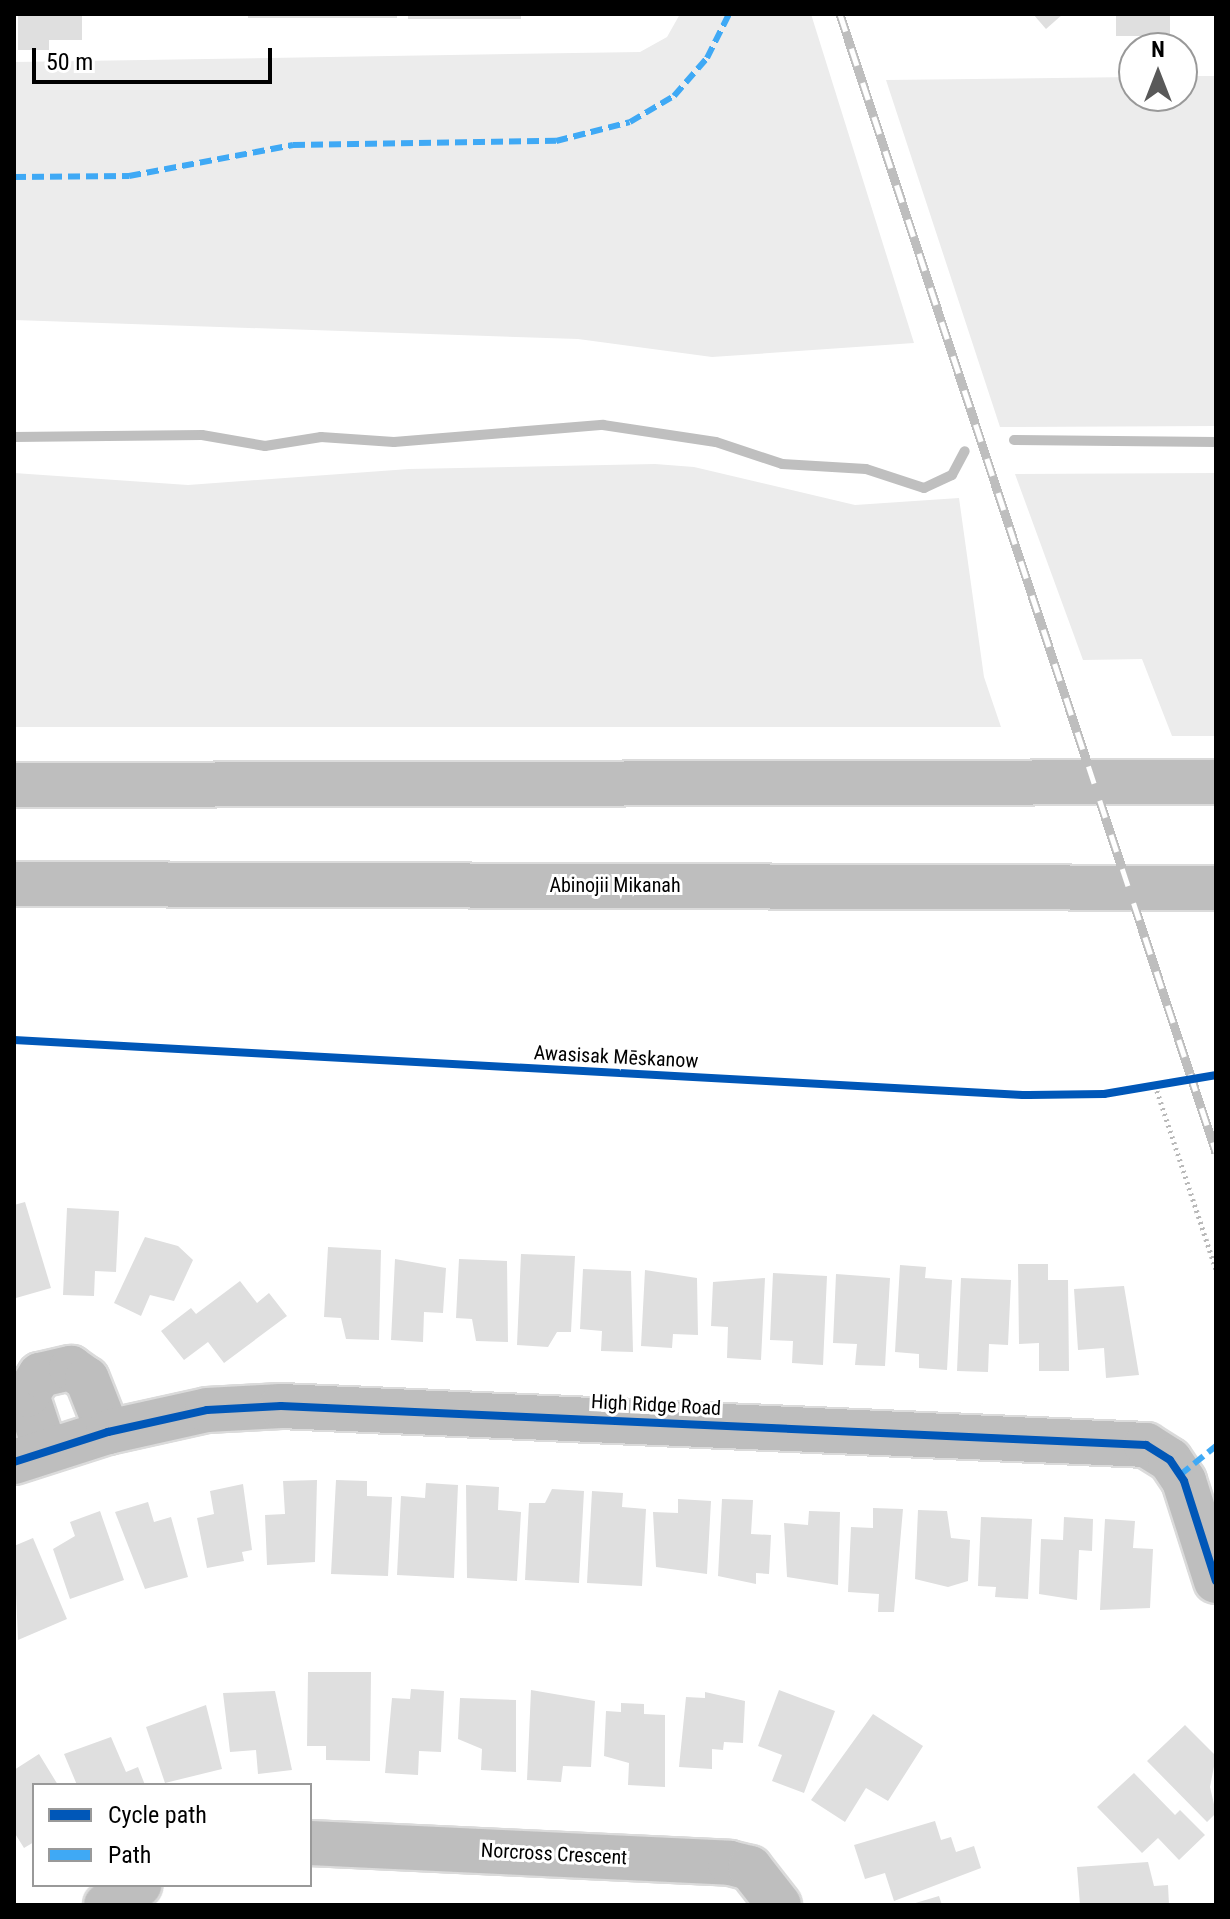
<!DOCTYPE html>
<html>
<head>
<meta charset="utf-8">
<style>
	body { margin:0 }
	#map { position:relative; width:1230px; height:1919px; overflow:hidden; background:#fff; font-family:"Roboto Condensed",sans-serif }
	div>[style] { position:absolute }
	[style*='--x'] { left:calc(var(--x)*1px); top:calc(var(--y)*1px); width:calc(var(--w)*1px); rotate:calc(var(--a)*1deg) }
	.green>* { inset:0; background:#ececec }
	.stream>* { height:10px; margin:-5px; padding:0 5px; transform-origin:5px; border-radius:5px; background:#bfbfbf }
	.building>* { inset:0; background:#dfdfdf; transform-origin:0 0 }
	.path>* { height:5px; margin-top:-2.5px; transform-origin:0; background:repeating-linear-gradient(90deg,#b9b9b9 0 2px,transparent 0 6px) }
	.roads { filter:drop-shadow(2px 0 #dbdbdb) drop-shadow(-2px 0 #dbdbdb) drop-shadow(0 2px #dbdbdb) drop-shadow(0 -2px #dbdbdb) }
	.minor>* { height:44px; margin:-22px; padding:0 22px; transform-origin:22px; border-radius:22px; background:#bebebe }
	.major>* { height:44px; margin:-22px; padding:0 22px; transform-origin:22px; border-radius:22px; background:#bebebe }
	.rail>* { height:9px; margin-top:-4.5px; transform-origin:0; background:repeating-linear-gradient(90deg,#fff 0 18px,#bebebe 0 36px); box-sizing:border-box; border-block:2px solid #bebebe }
	.quiet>* { height:6px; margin-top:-3px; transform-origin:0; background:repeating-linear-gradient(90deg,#3fa9f5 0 12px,transparent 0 18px) }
	.cycleway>* { height:8px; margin:-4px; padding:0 4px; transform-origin:4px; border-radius:4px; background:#0057b8 }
	span { translate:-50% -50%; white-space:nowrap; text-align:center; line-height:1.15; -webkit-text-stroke:6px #fff; paint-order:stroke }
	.street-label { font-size:20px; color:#000 }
	.frame { position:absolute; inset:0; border:16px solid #000; pointer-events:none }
	.legend { position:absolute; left:32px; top:1783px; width:280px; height:104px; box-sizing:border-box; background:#fff; border:2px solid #999; margin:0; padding:10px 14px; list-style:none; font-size:24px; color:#000 }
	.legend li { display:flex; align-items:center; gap:16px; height:40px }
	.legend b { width:40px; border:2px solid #999 }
	.north { position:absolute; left:1118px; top:32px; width:80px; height:80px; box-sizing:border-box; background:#fff; border:2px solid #999; border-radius:50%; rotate:0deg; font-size:22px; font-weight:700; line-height:32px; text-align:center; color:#000 }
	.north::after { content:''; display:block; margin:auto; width:28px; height:36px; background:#595959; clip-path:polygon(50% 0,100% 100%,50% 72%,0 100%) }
	.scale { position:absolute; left:32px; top:48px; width:240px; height:36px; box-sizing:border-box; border:4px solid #000; border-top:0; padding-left:10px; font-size:24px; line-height:28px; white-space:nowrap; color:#000; -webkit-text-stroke:6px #fff; paint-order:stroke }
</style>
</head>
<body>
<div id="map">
	<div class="green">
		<i style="clip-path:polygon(680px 14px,811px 14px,914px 343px,712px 357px,578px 339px,14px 320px,14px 62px,640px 52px,667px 37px)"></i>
		<i style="clip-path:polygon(1182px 76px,1216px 76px,1216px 426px,1000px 427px,886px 80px,1134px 77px,1134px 96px,1182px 96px)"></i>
		<i style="clip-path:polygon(655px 464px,694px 467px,855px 505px,959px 498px,984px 677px,1001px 727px,14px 727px,14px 473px,188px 485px,409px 469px)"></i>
		<i style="clip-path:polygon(1216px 473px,1216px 736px,1172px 736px,1142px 659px,1083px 660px,1015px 474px)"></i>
	</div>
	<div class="stream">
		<i style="--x:14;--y:437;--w:188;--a:-0.6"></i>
		<i style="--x:202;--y:435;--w:64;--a:9.9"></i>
		<i style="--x:265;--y:446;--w:57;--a:-9.1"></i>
		<i style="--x:321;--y:437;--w:73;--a:3.9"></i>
		<i style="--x:394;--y:442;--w:210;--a:-4.7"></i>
		<i style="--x:603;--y:425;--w:114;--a:8.6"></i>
		<i style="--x:716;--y:442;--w:70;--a:18.4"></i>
		<i style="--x:782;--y:464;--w:84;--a:3.4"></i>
		<i style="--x:866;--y:469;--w:61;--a:18.1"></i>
		<i style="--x:924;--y:488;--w:31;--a:-25"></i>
		<i style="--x:952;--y:475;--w:27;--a:-62"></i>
		<i style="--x:1014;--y:440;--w:202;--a:0.6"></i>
	</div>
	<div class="building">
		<i style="clip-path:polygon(18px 14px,82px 14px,82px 40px,49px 40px,49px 50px,18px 50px)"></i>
		<i style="left:248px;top:14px;width:149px;height:4px"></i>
		<i style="left:408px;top:14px;width:113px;height:5px"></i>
		<i style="clip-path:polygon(1033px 14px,1063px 14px,1046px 29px)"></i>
		<i style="left:1116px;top:14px;width:54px;height:22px"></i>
		<i style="clip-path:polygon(25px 1202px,51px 1288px,16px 1298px,14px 1205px)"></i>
		<i style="clip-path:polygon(67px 1208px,119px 1211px,116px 1272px,95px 1271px,94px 1296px,63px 1295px)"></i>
		<i style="clip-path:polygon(145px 1237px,178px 1246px,193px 1260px,174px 1301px,150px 1295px,141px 1316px,114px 1303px)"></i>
		<i style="clip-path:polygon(328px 1247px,381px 1250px,379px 1340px,346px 1339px,341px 1318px,324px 1317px)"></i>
		<i style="clip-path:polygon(521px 1254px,575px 1256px,571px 1332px,557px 1332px,548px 1347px,517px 1345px)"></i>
		<i style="clip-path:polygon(395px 1259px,446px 1268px,443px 1313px,424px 1312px,423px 1342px,391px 1340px)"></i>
		<i style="clip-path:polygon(459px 1259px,507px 1261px,508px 1342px,476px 1341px,472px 1319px,456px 1318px)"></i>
		<i style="clip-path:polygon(1018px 1264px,1048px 1264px,1048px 1280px,1068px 1280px,1069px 1371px,1039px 1371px,1039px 1343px,1019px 1344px)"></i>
		<i style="clip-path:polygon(900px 1265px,926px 1267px,925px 1278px,952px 1280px,947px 1370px,919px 1368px,919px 1354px,895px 1352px)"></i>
		<i style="clip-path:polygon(583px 1269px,631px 1271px,633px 1352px,601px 1351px,602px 1331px,580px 1329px)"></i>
		<i style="clip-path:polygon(645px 1270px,697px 1278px,698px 1335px,673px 1334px,672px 1348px,641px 1346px)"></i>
		<i style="clip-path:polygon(773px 1273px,827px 1276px,823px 1365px,792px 1363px,793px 1341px,770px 1340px)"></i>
		<i style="clip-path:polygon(836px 1274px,890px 1278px,885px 1366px,855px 1365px,857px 1344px,833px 1343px)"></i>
		<i style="clip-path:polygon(765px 1278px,761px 1360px,727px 1358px,728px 1327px,711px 1326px,713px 1282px)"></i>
		<i style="clip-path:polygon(961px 1278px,1011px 1280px,1008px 1345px,989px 1344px,988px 1372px,957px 1371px)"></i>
		<i style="clip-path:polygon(240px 1281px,257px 1303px,269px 1293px,287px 1316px,224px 1363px,208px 1342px,184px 1360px,161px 1331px,191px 1308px,196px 1314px)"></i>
		<i style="clip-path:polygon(1124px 1286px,1139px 1375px,1106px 1378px,1104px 1348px,1078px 1350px,1074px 1289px)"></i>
		<i style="clip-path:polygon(317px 1480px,315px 1562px,267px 1565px,265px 1515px,285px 1514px,283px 1481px)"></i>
		<i style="clip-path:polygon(336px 1480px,367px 1481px,367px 1496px,392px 1497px,388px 1576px,331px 1574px)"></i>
		<i style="clip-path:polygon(426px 1483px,458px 1485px,454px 1578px,397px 1575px,401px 1496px,425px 1498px)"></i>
		<i style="clip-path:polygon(243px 1484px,252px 1550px,242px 1552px,244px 1561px,207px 1568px,197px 1518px,214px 1514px,210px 1491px)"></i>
		<i style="clip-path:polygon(466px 1485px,499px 1487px,498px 1510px,521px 1512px,517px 1581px,467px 1578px)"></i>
		<i style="clip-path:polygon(552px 1489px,584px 1491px,579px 1583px,525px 1580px,529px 1503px,545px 1503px)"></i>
		<i style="clip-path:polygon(592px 1491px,623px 1493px,622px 1507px,646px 1509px,642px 1586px,587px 1583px)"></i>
		<i style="clip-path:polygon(678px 1499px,711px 1501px,707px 1574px,656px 1567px,653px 1512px,678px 1513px)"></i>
		<i style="clip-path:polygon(722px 1499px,753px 1500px,751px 1534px,771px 1535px,769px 1574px,756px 1573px,756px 1584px,718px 1576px)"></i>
		<i style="clip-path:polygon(148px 1502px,154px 1522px,171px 1517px,188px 1577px,145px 1589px,115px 1512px)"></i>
		<i style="clip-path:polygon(873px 1508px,903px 1509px,894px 1612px,878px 1612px,879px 1594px,848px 1592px,851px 1527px,873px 1528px)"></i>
		<i style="clip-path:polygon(918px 1510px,947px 1511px,951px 1538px,970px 1540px,968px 1581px,948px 1587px,915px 1579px)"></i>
		<i style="clip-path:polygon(100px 1511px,124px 1580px,70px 1599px,53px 1549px,75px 1536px,70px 1522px)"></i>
		<i style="clip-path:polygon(809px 1511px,840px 1512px,838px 1585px,787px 1577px,784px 1523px,808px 1525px)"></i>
		<i style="clip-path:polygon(981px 1517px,1032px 1519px,1028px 1599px,995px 1597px,996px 1587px,978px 1586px)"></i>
		<i style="clip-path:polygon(1064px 1517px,1093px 1519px,1092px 1551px,1079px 1550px,1077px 1600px,1039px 1594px,1041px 1539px,1063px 1540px)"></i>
		<i style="clip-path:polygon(1105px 1519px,1135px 1521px,1133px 1548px,1153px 1549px,1150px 1608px,1100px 1610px)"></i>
		<i style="clip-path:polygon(33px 1538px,67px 1619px,18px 1640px,14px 1546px)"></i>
		<i style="clip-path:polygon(308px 1672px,371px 1672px,370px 1761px,326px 1760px,326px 1746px,307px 1746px)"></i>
		<i style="clip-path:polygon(411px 1689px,444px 1691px,441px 1752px,419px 1751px,418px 1775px,385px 1773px,392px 1698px,410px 1699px)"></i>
		<i style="clip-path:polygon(531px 1690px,595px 1701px,591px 1767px,563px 1766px,561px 1782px,527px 1780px)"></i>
		<i style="clip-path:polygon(779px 1690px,835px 1711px,804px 1793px,772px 1781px,782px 1755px,758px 1746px)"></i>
		<i style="clip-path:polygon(275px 1691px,292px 1770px,258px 1774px,256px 1750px,230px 1752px,223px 1693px)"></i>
		<i style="clip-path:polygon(705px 1692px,745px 1701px,743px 1743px,724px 1742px,723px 1750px,712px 1749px,712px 1769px,679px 1767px,686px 1697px,705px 1698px)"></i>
		<i style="clip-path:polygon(460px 1698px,516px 1700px,516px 1772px,481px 1770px,482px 1749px,458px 1739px)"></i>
		<i style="clip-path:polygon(621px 1703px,644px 1704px,644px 1714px,665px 1715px,665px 1787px,628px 1785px,629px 1763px,604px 1756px,606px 1711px,621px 1712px)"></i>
		<i style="clip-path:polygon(206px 1705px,222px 1769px,165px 1783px,146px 1727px)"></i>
		<i style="clip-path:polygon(873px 1714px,923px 1746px,888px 1801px,866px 1788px,845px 1822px,811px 1800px)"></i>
		<i style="clip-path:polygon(1185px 1725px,1216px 1756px,1210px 1787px,1216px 1813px,1207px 1822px,1147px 1761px)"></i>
		<i style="clip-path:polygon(111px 1737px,126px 1772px,138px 1767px,145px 1785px,77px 1785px,64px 1754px)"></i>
		<i style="clip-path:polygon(39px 1754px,58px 1785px,34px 1785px,34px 1842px,24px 1848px,14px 1832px,14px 1770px)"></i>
		<i style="clip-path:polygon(1134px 1773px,1175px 1815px,1180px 1810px,1205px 1835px,1179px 1860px,1158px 1838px,1142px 1853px,1097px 1807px)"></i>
		<i style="clip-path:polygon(935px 1821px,941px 1840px,951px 1837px,956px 1852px,974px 1846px,981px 1868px,894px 1901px,885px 1873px,865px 1879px,854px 1845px)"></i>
		<i style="clip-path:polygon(1148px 1862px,1154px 1886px,1168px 1885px,1169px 1905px,1080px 1905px,1077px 1867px)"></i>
		<i style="clip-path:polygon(939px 1896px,942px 1905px,912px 1905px,912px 1904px)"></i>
	</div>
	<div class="path">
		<i style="--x:111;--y:14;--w:3;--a:90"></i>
		<i style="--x:1155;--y:1085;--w:194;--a:71.7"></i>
	</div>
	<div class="roads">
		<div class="minor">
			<i style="--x:45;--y:1449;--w:57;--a:-108.4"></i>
			<i style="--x:27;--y:1395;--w:24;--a:-57"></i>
			<i style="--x:40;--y:1375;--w:32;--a:-13"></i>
			<i style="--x:71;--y:1368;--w:19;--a:35"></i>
			<i style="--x:87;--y:1379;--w:57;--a:68.4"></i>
			<i style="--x:14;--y:1462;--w:99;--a:-17.7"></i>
			<i style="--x:108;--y:1432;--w:101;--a:-12.5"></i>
			<i style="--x:207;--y:1410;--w:74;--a:-3.1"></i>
			<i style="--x:281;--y:1406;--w:866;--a:2.58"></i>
			<i style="--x:1146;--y:1445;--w:28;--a:32"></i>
			<i style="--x:1170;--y:1460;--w:25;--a:56"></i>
			<i style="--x:1184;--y:1481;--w:105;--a:72.3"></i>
			<i style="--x:310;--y:1843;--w:420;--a:2.7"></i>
			<i style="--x:730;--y:1863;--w:21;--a:14"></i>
			<i style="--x:750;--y:1868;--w:47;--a:51.9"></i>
			<i style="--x:106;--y:1905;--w:39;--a:-31"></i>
		</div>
		<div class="major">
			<i style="--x:14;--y:785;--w:1202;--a:-0.14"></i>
			<i style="--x:14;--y:884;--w:1202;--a:0.19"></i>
		</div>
	</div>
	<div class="rail">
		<i style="--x:840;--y:14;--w:1199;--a:71.72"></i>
	</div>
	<div class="quiet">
		<i style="--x:14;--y:177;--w:115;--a:-0.5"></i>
		<i style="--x:129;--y:176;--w:167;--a:-10.7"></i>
		<i style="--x:293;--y:145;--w:263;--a:-0.9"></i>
		<i style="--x:556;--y:141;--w:76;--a:-14.4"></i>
		<i style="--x:630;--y:122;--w:51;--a:-30.6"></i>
		<i style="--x:674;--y:96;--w:50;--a:-49"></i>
		<i style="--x:707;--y:58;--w:49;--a:-63.4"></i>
		<i style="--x:1180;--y:1475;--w:46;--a:-38.9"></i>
	</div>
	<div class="cycleway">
		<i style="--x:14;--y:1040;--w:1010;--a:3.12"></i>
		<i style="--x:1023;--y:1095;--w:81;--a:-0.7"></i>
		<i style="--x:1104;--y:1094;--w:114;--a:-9.6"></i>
		<i style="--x:14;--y:1462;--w:99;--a:-17.7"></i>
		<i style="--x:108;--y:1432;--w:101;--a:-12.5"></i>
		<i style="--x:207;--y:1410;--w:74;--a:-3.1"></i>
		<i style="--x:281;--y:1406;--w:866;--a:2.58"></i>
		<i style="--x:1146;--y:1445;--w:28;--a:32"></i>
		<i style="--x:1170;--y:1460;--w:25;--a:56"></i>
		<i style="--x:1184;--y:1481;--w:105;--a:72.3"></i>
	</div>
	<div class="street-label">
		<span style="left:615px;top:885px">Abinojii Mikanah</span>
		<span style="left:616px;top:1057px;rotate:3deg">Awasisak Mēskanow</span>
		<span style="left:656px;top:1405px;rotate:3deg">High Ridge Road</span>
		<span style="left:554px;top:1854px;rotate:3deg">Norcross Crescent</span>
	</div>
	<div class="frame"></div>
	<ul class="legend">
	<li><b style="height:10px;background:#0057b8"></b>Cycle path</li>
	<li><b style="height:10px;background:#3fa9f5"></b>Path</li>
	</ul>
	<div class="north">N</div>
	<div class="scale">50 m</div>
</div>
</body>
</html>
